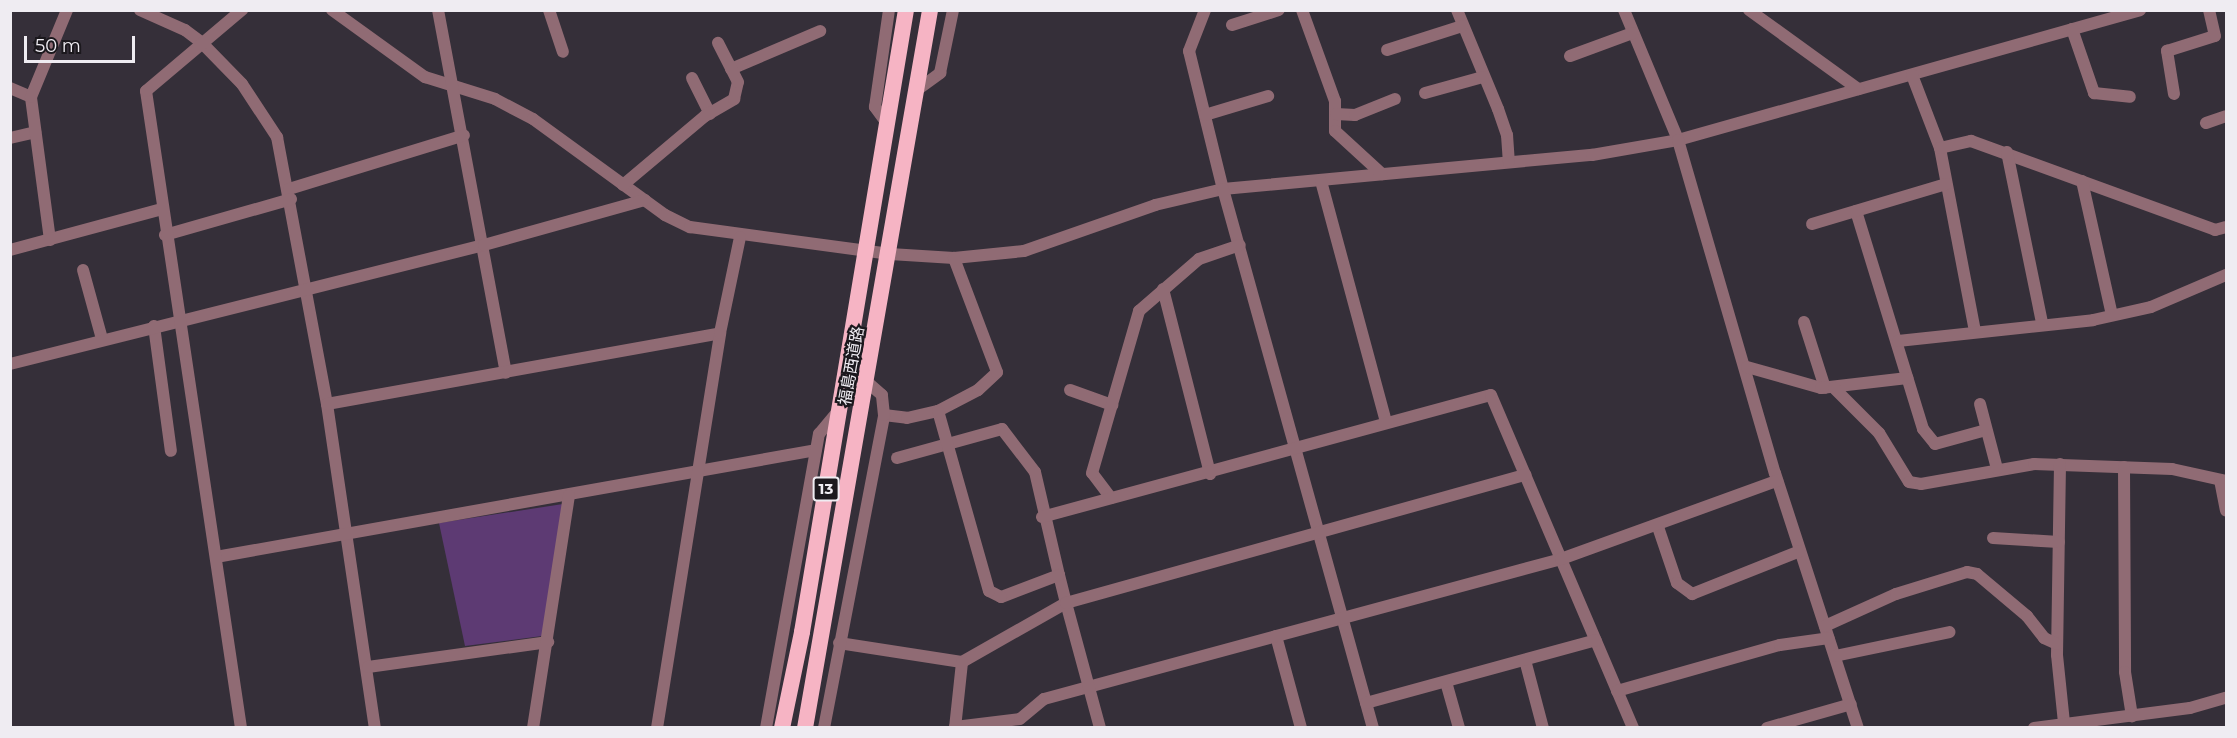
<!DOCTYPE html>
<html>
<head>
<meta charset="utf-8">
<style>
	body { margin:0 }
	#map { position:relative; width:2237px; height:738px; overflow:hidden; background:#352f39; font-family:Montserrat,"Noto Sans JP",sans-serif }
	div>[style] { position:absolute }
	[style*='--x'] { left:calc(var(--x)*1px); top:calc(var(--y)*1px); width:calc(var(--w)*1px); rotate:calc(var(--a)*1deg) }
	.green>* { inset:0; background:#5d3a73 }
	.minor>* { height:12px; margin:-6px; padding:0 6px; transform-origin:6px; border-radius:6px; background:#906b74 }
	.trunk>* { height:16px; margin:-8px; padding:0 8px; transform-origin:8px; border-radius:8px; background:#f6b4c4 }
	span { translate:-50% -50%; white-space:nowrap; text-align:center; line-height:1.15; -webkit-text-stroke:4.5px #1b181d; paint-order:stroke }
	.shield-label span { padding:2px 4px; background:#1b181d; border:2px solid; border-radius:4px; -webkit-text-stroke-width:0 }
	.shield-label { font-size:15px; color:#efecf2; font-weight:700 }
	.street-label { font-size:16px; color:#efecf2 }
	.frame { position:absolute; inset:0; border:12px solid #efecf2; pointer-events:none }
	.scale { position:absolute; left:24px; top:36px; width:111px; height:27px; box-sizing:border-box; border:3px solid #efecf2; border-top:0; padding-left:8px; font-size:18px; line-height:21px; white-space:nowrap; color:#efecf2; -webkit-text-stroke:4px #1b181d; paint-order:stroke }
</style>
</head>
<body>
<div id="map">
	<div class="green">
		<i style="clip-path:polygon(563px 504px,542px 636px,465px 646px,439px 523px)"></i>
	</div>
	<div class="minor">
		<i style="--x:140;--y:10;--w:49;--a:24"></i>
		<i style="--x:185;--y:30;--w:21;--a:37"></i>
		<i style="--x:202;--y:43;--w:57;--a:45.7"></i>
		<i style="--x:242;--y:84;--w:64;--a:56.6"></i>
		<i style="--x:277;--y:137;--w:272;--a:79.4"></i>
		<i style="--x:327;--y:404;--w:328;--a:81.6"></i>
		<i style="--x:332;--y:10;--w:115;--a:35.8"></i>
		<i style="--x:425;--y:77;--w:73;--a:17.4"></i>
		<i style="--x:495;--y:99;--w:43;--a:27.8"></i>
		<i style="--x:533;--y:119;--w:163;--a:36"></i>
		<i style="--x:665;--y:215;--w:28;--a:26"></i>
		<i style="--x:690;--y:227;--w:202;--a:7.7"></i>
		<i style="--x:890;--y:254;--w:64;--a:3.6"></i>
		<i style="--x:954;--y:258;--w:70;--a:-5.7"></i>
		<i style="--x:1024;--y:251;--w:139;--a:-19.3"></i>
		<i style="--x:1155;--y:205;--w:70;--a:-13.2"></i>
		<i style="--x:1223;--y:189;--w:371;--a:-5.3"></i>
		<i style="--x:1592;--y:155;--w:87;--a:-9.9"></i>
		<i style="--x:1678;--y:140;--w:480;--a:-15.7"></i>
		<i style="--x:438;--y:10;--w:369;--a:79.4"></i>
		<i style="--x:549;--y:10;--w:44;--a:71.6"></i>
		<i style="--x:1205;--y:10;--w:44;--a:111.3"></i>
		<i style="--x:1189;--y:51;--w:142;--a:76.2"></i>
		<i style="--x:1223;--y:189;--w:559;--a:74.45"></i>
		<i style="--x:1302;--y:10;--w:97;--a:70.1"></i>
		<i style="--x:1335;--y:101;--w:30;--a:90"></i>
		<i style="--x:1335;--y:131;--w:64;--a:42.5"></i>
		<i style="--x:1457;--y:10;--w:107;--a:67.5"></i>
		<i style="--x:1498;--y:109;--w:28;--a:71"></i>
		<i style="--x:1507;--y:135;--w:27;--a:86"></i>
		<i style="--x:1624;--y:10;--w:141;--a:67.4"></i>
		<i style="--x:1678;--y:140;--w:347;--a:73.8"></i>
		<i style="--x:1775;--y:473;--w:268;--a:72"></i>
		<i style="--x:1749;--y:10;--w:135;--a:35.9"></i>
		<i style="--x:1232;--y:25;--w:49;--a:-17.7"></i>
		<i style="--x:2072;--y:29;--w:68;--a:71"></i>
		<i style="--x:2094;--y:93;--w:36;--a:6"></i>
		<i style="--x:1387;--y:50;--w:79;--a:-17.7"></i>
		<i style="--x:1570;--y:56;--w:67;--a:-20.1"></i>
		<i style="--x:731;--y:69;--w:97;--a:-23.1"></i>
		<i style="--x:1912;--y:75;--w:78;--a:69"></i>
		<i style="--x:1940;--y:148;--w:186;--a:79.2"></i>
		<i style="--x:692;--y:78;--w:40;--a:63.4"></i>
		<i style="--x:10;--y:88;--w:23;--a:23"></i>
		<i style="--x:917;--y:90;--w:29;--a:-36"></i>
		<i style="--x:940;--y:73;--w:64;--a:-78.3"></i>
		<i style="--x:1425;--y:93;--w:60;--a:-15.4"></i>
		<i style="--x:2174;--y:94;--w:44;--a:-99.2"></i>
		<i style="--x:2167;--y:51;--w:50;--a:-17.4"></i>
		<i style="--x:2215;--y:36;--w:27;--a:-103"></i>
		<i style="--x:1336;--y:114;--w:19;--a:3"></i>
		<i style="--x:1355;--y:115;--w:43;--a:-21.8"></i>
		<i style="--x:1205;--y:115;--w:66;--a:-16.8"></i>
		<i style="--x:886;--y:122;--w:19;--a:-126"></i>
		<i style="--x:875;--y:107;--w:98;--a:-81.8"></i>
		<i style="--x:2206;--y:123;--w:21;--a:-19"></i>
		<i style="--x:10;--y:138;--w:26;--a:-13"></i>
		<i style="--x:1940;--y:148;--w:32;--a:-13"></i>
		<i style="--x:1971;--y:141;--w:260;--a:20"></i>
		<i style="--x:2215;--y:230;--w:11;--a:-15"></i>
		<i style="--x:2007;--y:152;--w:175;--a:78.4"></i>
		<i style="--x:1321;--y:181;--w:250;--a:74.9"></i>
		<i style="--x:2082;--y:181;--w:137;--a:77.4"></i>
		<i style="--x:623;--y:185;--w:107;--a:-40.1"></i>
		<i style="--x:705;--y:116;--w:34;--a:-30"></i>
		<i style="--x:734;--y:99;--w:17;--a:-77"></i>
		<i style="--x:738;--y:82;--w:44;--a:-117.1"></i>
		<i style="--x:289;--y:189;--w:183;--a:-17.1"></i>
		<i style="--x:1856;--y:211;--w:228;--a:72.9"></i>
		<i style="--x:1923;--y:429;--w:19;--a:51"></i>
		<i style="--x:1935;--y:444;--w:53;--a:-15.4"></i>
		<i style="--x:1812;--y:224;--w:140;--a:-16.6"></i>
		<i style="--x:165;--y:235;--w:131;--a:-15.9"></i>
		<i style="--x:50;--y:240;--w:144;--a:-97.6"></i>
		<i style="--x:31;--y:97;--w:94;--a:-67.5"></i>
		<i style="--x:10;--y:250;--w:157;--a:-15.1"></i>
		<i style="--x:83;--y:270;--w:72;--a:74.6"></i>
		<i style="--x:1163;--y:289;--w:191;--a:75.7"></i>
		<i style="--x:1804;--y:322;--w:69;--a:72.3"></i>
		<i style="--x:154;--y:326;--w:126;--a:82.3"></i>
		<i style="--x:1898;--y:341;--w:196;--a:-6.1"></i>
		<i style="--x:2093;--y:320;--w:59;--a:-12.6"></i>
		<i style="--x:2151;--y:307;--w:82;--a:-23.1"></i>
		<i style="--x:10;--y:364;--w:489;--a:-14.1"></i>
		<i style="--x:484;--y:245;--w:167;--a:-15.6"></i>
		<i style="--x:1747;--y:367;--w:77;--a:15.8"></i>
		<i style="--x:1821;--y:388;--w:87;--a:-6.6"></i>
		<i style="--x:1834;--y:388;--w:64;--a:45"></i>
		<i style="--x:1879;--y:433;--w:57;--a:58.5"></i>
		<i style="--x:1909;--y:482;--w:12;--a:9"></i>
		<i style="--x:1921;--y:484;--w:115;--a:-10"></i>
		<i style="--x:2034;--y:464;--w:138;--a:2.1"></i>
		<i style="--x:2172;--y:469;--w:55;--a:12.5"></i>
		<i style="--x:1070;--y:390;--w:45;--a:19.7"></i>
		<i style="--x:327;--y:404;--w:399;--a:-10.2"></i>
		<i style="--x:1980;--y:404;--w:67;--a:75.3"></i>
		<i style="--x:884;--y:415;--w:23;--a:7"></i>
		<i style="--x:907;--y:418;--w:32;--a:-13"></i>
		<i style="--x:938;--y:411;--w:45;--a:-27.7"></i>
		<i style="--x:978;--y:390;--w:26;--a:-43"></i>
		<i style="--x:997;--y:372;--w:122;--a:-110.7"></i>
		<i style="--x:897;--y:458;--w:109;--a:-15.4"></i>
		<i style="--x:1002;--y:429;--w:54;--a:52.5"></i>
		<i style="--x:1035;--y:472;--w:106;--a:76.9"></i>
		<i style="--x:2060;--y:464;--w:191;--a:90.9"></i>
		<i style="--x:2057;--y:655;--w:68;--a:84.1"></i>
		<i style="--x:2124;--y:467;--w:205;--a:89.7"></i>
		<i style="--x:2125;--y:672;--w:45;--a:81"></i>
		<i style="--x:2220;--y:480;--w:31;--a:79"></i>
		<i style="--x:1111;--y:498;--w:31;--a:-127"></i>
		<i style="--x:1092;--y:473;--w:169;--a:-73.8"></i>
		<i style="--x:1139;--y:311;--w:79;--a:-40.9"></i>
		<i style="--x:1199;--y:259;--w:43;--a:-18.9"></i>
		<i style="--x:1042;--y:517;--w:465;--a:-15.2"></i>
		<i style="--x:1491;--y:395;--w:362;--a:66.9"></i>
		<i style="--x:1658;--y:527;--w:59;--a:71.3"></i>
		<i style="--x:1677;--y:583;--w:19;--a:36"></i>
		<i style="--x:1692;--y:594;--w:116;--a:-21.7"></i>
		<i style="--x:1993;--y:538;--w:66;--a:3.5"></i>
		<i style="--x:216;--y:557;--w:609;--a:-10.11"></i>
		<i style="--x:1825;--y:626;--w:78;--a:-24.3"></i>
		<i style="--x:1896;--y:594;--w:74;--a:-17.2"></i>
		<i style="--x:1967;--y:572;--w:10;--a:11"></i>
		<i style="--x:1977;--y:574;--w:65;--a:40"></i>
		<i style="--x:2027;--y:616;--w:28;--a:52"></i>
		<i style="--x:2044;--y:638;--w:14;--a:25"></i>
		<i style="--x:1276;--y:636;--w:95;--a:74.8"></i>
		<i style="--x:839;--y:643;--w:124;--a:8.8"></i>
		<i style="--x:962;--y:662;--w:120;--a:-29.6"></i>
		<i style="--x:1066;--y:603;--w:29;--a:-104"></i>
		<i style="--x:1059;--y:575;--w:62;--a:159.2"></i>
		<i style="--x:1001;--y:597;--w:13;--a:-153"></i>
		<i style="--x:989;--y:591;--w:187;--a:-105.8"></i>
		<i style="--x:1835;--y:656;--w:117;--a:-11.8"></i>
		<i style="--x:1525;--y:660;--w:70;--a:75.2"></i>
		<i style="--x:368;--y:667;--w:182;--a:-7.9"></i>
		<i style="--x:1446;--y:682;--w:48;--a:74.2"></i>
		<i style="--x:1617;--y:691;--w:169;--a:-15.8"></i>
		<i style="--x:1780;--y:645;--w:49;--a:-8.1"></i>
		<i style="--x:1366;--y:703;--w:238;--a:-15.3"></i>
		<i style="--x:955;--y:727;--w:65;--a:-7"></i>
		<i style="--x:1020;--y:719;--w:31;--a:-40"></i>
		<i style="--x:1044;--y:699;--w:536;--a:-15.15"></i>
		<i style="--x:1561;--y:559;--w:230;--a:-19.9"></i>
		<i style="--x:241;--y:728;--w:644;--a:-98.48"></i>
		<i style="--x:146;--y:91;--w:126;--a:-40.2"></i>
		<i style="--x:533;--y:728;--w:235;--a:-81.2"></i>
		<i style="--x:657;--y:728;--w:400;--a:-80.9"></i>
		<i style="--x:720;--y:333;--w:98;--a:-78.2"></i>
		<i style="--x:766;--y:728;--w:299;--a:-79.8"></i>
		<i style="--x:819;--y:434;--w:33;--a:-50"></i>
		<i style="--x:824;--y:728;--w:319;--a:-79.1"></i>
		<i style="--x:884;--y:415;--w:20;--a:-96"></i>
		<i style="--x:882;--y:395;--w:20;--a:-139"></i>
		<i style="--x:955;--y:728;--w:66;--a:-83.9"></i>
		<i style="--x:1100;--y:728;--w:130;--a:-105.2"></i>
		<i style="--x:1066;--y:603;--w:477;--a:-15.6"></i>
		<i style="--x:1767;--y:728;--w:87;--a:-15.9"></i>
		<i style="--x:2034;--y:728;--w:157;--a:-7.3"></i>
		<i style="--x:2190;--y:708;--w:37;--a:-16"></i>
	</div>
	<div class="trunk">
		<i style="--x:782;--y:728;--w:98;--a:-78.2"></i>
		<i style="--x:802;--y:632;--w:631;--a:-80.51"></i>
		<i style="--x:805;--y:728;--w:729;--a:-80.12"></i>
	</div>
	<div class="shield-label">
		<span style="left:826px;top:489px">13</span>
	</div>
	<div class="street-label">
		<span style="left:852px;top:366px;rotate:-80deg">福島西道路</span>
	</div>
	<div class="frame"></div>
	<div class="scale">50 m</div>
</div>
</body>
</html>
